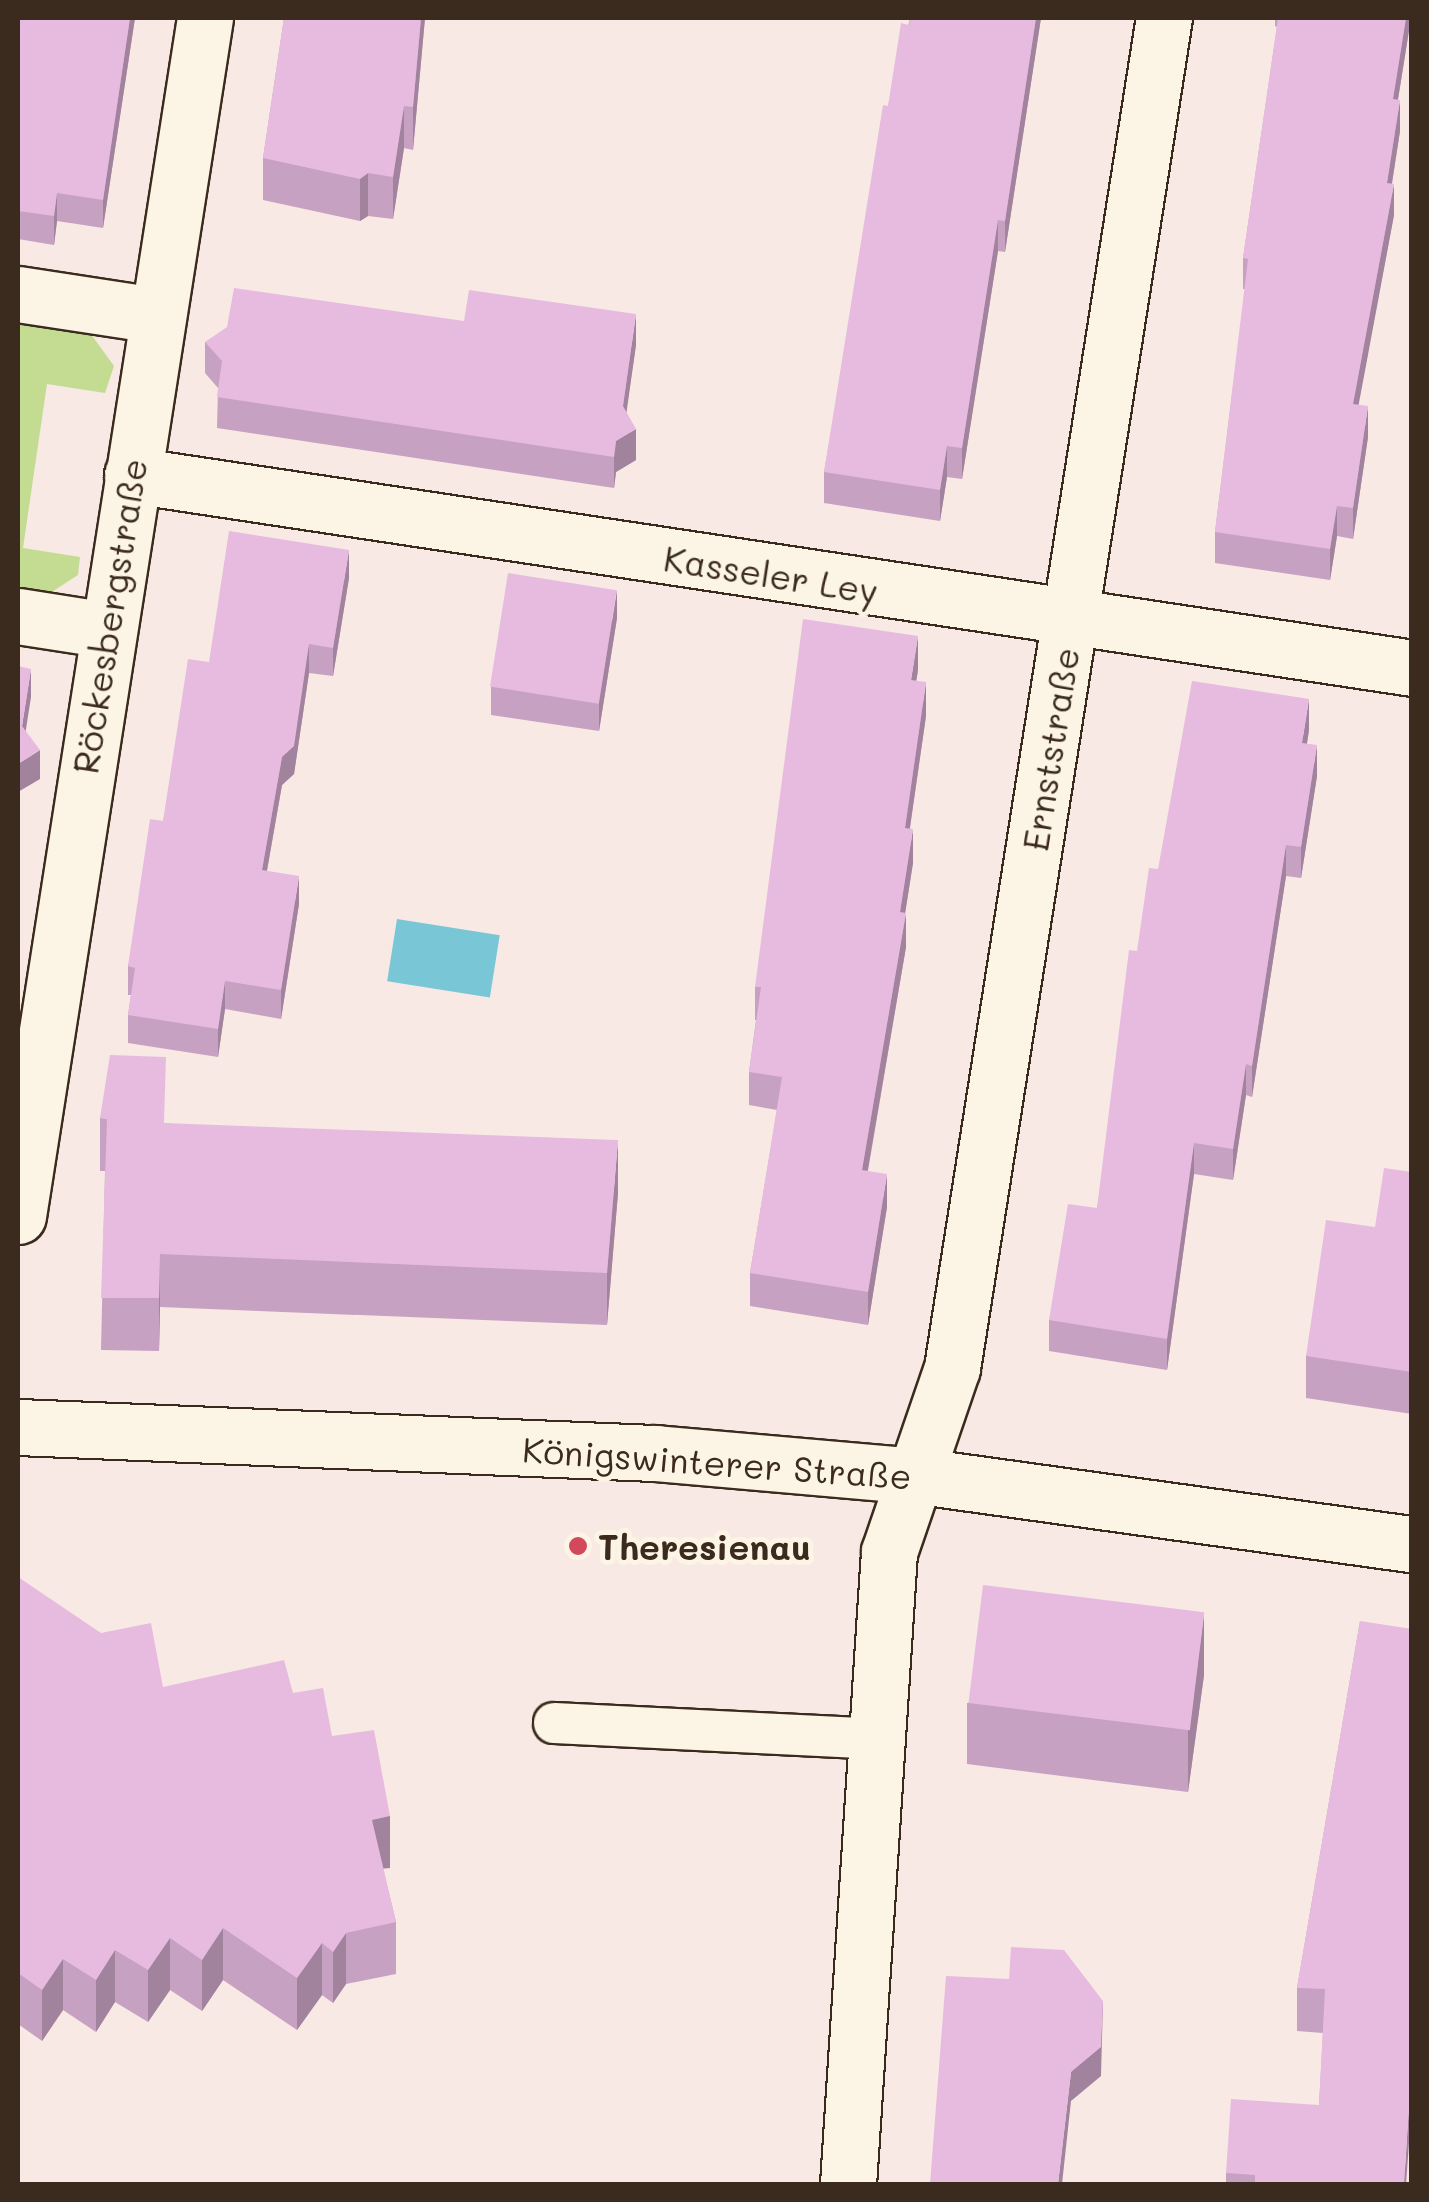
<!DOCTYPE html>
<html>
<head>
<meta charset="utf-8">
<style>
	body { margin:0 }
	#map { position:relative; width:1429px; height:2202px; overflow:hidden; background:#f8e9e4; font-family:Mali,sans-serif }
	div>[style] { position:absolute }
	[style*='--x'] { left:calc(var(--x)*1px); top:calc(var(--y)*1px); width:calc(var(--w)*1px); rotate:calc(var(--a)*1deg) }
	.green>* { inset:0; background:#c4dc92 }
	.water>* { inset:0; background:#79c7d6; transform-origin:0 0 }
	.roads { filter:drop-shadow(2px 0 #3b2a1e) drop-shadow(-2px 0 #3b2a1e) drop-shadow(0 2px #3b2a1e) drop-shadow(0 -2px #3b2a1e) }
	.lane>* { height:40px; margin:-20px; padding:0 20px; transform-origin:20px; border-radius:20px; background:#fcf5e5 }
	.street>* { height:55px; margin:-27.5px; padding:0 27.5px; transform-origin:27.5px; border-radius:27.5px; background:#fcf5e5 }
	.secondary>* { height:55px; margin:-27.5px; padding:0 27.5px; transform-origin:27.5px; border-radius:27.5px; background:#fcf5e5 }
	.wall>* { inset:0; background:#c7a1c1 }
	.shaded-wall>* { inset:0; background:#a2839d; transform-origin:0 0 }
	.building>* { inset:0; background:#e7bbe0; transform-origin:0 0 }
	.dots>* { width:28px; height:28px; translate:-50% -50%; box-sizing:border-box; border:5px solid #fcf5e5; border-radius:50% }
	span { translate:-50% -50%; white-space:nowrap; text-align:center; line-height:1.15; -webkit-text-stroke:10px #fcf5e5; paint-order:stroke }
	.street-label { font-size:35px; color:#3b2a1e }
	.poi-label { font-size:35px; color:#3b2a1e; font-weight:700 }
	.left { translate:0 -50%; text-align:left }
	.frame { position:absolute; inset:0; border:20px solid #3b2a1e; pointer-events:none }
</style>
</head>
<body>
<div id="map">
	<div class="green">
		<i style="clip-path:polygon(18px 312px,88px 330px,114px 366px,105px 393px,47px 384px,23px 548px,80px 557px,78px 575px,47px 595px,18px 595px)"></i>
	</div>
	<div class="water">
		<i style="left:397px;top:919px;width:104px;height:63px;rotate:9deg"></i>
	</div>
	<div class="roads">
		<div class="lane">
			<i style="--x:554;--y:1723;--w:322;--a:2.8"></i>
		</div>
		<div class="street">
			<i style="--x:18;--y:294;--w:139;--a:8.7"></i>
			<i style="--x:132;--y:475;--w:1294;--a:8.57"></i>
			<i style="--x:18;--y:616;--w:90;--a:8.9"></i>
			<i style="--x:18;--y:1216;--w:1213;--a:-81.13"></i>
			<i style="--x:848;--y:2184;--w:633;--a:-86.29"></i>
			<i style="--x:889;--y:1552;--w:194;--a:-71.1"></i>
			<i style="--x:952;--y:1368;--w:1367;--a:-81.08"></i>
		</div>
		<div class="secondary">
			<i style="--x:18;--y:1427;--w:638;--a:2.34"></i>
			<i style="--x:655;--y:1453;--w:266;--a:5"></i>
			<i style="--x:920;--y:1476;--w:497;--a:7.9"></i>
		</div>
	</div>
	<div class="wall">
		<i style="clip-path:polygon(18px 18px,135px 18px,103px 228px,57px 221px,54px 245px,18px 239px)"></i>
		<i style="clip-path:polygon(284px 18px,425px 18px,413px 150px,404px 148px,393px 219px,368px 216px,360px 221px,263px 200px,263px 158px)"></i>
		<i style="clip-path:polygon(910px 18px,1041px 18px,1005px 252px,998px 251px,962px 479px,947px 477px,940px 521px,824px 503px,824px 472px,888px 106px)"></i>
		<i style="clip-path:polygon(1275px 18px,1411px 18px,1398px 100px,1400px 131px,1392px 184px,1394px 215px,1358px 405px,1368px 437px,1353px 539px,1337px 536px,1330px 580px,1215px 563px,1215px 532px,1245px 289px,1243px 289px,1243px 258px,1277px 27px,1275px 26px)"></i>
		<i style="clip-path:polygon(205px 342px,636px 345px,626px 412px,636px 460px,616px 472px,614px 488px,217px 428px,218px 388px,205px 373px)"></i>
		<i style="clip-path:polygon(349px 578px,333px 676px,309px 673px,294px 774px,282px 785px,267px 871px,299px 904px,281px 1019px,225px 1009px,218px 1057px,128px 1043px,128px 1015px,131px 995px,128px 995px,128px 966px,163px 821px,209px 662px)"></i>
		<i style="clip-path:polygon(617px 618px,599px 731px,491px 715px,491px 687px)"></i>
		<i style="clip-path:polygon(918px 670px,916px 681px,926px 716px,910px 828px,913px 863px,905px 913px,906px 947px,868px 1171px,887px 1207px,868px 1325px,750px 1306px,750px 1273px,777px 1110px,749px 1105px,749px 1072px,756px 1020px,755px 1020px,755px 987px)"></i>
		<i style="clip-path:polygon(1309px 730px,1307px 744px,1317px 776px,1301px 878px,1286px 876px,1252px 1097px,1246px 1095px,1233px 1180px,1194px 1174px,1167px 1370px,1049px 1351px,1049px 1320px,1097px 1208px,1158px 869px)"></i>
		<i style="clip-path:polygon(100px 1118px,166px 1123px,618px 1193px,607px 1325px,160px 1307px,159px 1351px,101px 1350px,105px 1171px,100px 1171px)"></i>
		<i style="clip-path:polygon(1412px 1172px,1412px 1414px,1306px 1398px,1306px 1356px,1375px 1227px)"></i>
		<i style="clip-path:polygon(18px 1577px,163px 1687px,293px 1693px,332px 1736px,390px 1868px,383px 1869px,396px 1922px,396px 1974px,346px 1984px,333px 2003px,322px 1995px,297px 2030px,223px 1980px,202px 2011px,170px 1990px,148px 2022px,115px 2002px,96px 2032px,63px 2010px,42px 2041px,18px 2024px)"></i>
		<i style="clip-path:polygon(1360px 1621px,1406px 2184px,1226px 2184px,1226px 2173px,1319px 2105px,1323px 2033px,1297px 2031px,1297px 1988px)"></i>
		<i style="clip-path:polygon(1204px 1675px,1188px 1792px,967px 1764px,967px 1703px)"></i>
	</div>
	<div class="shaded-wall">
		<i style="clip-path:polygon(130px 18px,135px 18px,103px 228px,103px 200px)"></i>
		<i style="clip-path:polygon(421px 18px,425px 18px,413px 150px,413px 107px)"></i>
		<i style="clip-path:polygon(1036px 18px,1041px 18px,1005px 252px,1005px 221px)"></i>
		<i style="clip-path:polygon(1406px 18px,1411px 18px,1393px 130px,1393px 99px)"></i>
		<i style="clip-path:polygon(1400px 100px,1400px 131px,1387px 214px,1387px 183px)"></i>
		<i style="clip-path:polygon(404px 106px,404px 148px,393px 219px,393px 177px)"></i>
		<i style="clip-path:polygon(368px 173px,368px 216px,360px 221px,360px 179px)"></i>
		<i style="clip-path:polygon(1394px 184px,1394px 215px,1353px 435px,1353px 404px)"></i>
		<i style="clip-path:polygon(57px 193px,57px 221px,54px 245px,54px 216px)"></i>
		<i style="clip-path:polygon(998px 220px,998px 251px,962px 479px,962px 448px)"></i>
		<i style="clip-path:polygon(636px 314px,636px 345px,623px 437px,623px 406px)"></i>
		<i style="clip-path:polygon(1368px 406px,1368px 437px,1353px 539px,1353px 508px)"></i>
		<i style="clip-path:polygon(636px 429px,636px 460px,616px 472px,614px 488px,614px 457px,616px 441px)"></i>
		<i style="clip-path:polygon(947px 446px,947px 477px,940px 521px,940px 490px)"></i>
		<i style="clip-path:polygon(1337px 506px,1337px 536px,1330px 580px,1330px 549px)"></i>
		<i style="clip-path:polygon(349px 550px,349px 578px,333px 676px,333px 648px)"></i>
		<i style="clip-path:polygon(617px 590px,617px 618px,599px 731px,599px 703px)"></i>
		<i style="clip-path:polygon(918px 636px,918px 670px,911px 714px,911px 680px)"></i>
		<i style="clip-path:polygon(309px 644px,309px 673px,294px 774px,282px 785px,262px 898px,262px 870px,282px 757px)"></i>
		<i style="clip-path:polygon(31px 669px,31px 697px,22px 755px,22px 726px)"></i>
		<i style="clip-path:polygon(926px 682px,926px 716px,905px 861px,905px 828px)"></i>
		<i style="clip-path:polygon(1309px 699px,1309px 730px,1302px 774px,1302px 743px)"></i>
		<i style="clip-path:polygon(1317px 745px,1317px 776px,1301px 878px,1301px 847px)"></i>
		<i style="clip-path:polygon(40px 750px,40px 779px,18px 792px,18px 764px)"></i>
		<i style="clip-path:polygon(913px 829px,913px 863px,900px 946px,900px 912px)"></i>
		<i style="clip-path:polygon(1286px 845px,1286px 876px,1252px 1097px,1252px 1066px)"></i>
		<i style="clip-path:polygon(299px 876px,299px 904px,281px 1019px,281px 990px)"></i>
		<i style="clip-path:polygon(906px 913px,906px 947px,862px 1203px,862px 1170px)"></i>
		<i style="clip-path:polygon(225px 981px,225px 1009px,218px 1057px,218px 1029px)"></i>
		<i style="clip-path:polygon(1246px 1064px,1246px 1095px,1233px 1180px,1233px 1149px)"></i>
		<i style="clip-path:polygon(618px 1140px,618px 1193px,607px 1325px,607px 1273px)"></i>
		<i style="clip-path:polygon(1194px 1143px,1194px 1174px,1167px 1370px,1167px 1339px)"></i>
		<i style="clip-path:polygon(887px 1174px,887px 1207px,868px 1325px,868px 1292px)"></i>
		<i style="clip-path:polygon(160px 1254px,160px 1307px,159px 1351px,159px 1298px)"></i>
		<i style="clip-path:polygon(1204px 1614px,1204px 1675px,1188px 1792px,1188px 1731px)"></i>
		<i style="left:390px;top:1816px;width:52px;height:18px;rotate:90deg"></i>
		<i style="clip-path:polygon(223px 1928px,223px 1980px,202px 2011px,202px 1960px)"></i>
		<i style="clip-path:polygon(346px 1933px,346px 1984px,333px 2003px,333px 1952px)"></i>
		<i style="clip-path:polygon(170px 1938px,170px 1990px,148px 2022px,148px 1970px)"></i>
		<i style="clip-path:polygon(322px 1943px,322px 1995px,297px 2030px,297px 1978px)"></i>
		<i style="clip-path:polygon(115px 1950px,115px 2002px,96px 2032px,96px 1980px)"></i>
		<i style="clip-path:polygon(63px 1959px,63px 2010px,42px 2041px,42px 1990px)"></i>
		<i style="clip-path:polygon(1103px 2001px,1101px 2076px,1071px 2101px,1062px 2184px,1058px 2184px,1071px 2072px)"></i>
		<i style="clip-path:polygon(1412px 2059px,1412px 2103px,1406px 2184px,1404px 2184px)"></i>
	</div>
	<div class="building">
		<i style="clip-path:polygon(18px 18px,130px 18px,103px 200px,57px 193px,54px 216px,18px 211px)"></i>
		<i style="clip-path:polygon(284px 18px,421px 18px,413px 107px,404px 106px,393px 177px,368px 173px,360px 179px,263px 158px)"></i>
		<i style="clip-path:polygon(910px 18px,1036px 18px,1005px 221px,998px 220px,962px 448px,947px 446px,940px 490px,824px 472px,883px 105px,888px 106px,901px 23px,909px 25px)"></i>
		<i style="clip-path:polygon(1278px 18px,1406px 18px,1393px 99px,1400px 100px,1387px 183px,1394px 184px,1353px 404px,1368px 406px,1353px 508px,1337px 506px,1330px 549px,1215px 532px,1248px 259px,1243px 258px)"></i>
		<i style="clip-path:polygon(234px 288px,464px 321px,469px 290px,636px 314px,623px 406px,636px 429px,616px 441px,614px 457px,217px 397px,222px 361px,205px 342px,227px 327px)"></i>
		<i style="clip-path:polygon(229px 531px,349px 550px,333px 648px,309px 644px,294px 746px,282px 757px,262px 870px,299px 876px,281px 990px,225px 981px,218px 1029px,128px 1015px,135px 968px,128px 966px,150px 819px,163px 821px,188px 659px,209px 662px)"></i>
		<i style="left:508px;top:573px;width:110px;height:115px;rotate:9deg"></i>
		<i style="clip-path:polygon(803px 619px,918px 636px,911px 680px,926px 682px,905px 828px,913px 829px,900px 912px,906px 913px,862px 1170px,887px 1174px,868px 1292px,750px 1273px,782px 1077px,749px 1072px,761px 987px,755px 987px)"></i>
		<i style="clip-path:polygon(18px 666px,31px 669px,22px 726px,40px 750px,18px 764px)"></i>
		<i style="clip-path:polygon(1192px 681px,1309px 699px,1302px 743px,1317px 745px,1301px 847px,1286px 845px,1252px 1066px,1246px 1064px,1233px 1149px,1194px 1143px,1167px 1339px,1049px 1320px,1068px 1204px,1097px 1208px,1129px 950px,1137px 951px,1149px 868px,1158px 869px)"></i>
		<i style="clip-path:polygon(110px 1055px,166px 1057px,164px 1123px,618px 1140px,607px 1273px,160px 1254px,159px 1298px,101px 1298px,107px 1119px,100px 1118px)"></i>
		<i style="clip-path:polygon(1384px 1168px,1412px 1172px,1412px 1372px,1306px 1356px,1326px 1220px,1375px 1227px)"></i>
		<i style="clip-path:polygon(18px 1577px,101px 1633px,151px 1623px,163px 1687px,284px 1660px,293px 1693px,323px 1688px,332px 1736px,374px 1730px,390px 1816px,372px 1820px,396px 1922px,346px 1933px,333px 1952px,322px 1943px,297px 1978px,223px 1928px,202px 1960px,170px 1938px,148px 1970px,115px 1950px,96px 1980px,63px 1959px,42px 1990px,18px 1973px)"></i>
		<i style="left:983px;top:1585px;width:223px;height:119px;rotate:7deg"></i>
		<i style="clip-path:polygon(1360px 1621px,1412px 1629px,1412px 2059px,1404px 2184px,1255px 2184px,1255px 2175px,1226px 2173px,1231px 2099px,1319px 2105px,1325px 1989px,1297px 1988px)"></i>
		<i style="clip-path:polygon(1011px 1947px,1064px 1950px,1103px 2001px,1101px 2047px,1071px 2072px,1058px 2184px,930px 2184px,946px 1976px,1009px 1979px)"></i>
	</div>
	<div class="dots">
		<i style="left:578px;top:1546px;background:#d1495b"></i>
	</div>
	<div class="street-label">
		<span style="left:771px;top:574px;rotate:9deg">Kasseler Ley</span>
		<span style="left:109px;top:616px;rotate:-81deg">Röckesbergstraße</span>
		<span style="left:1050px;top:749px;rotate:-81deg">Ernststraße</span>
		<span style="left:717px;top:1462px;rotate:4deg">Königswinterer Straße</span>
	</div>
	<div class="poi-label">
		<span class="left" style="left:598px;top:1546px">Theresienau</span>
	</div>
	<div class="frame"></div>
</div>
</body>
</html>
